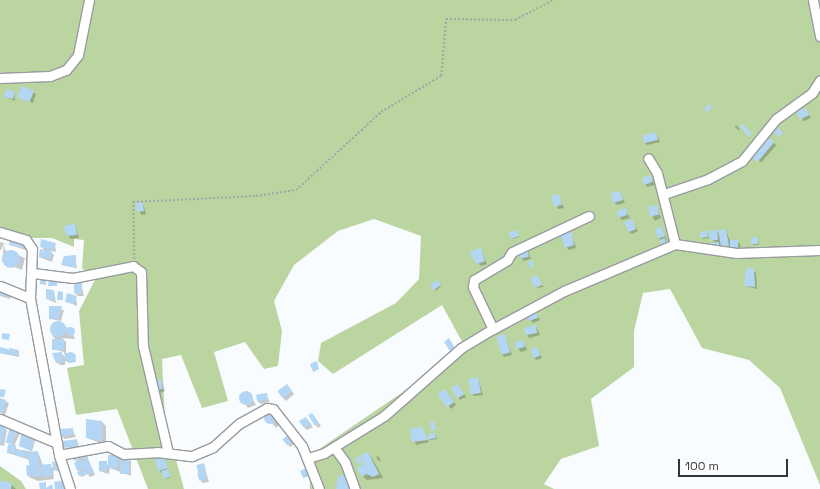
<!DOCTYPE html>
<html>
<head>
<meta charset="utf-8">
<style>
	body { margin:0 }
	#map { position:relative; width:820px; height:489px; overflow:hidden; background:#f9fcfe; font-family:"Space Grotesk",sans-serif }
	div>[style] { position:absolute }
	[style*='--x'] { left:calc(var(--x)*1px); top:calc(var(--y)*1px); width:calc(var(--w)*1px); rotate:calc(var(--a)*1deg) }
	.green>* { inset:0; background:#bbd5a0 }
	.shadow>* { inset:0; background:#0003; transform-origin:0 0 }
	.building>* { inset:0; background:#b4d6f5; transform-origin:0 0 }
	.round { border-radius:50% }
	.path>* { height:1.5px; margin-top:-0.75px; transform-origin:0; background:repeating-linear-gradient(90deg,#a3a6a7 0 2px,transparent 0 4px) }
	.roads { filter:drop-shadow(1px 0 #979b9f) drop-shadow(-1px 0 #979b9f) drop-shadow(0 1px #979b9f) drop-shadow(0 -1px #979b9f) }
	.minor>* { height:9px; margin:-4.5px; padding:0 4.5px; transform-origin:4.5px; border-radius:4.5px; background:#fff }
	span { translate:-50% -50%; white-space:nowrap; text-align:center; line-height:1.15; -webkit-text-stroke:3px #fff; paint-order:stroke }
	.scale { position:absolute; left:678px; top:459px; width:110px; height:18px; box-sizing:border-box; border:2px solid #333536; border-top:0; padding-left:5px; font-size:12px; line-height:14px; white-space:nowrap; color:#333536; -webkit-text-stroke:3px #fff; paint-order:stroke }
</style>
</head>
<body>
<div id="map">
	<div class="green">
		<i style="clip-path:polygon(0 0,820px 0,820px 485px,780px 388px,749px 360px,702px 348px,670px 289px,643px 293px,634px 331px,634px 367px,591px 399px,599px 446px,561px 459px,544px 484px,554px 489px,310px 489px,309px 456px,466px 349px,442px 305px,333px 374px,318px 361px,321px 343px,396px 303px,419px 279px,421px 236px,374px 219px,338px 231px,294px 265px,274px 301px,282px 331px,278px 366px,264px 369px,245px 342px,214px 352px,228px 401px,202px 408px,181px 355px,162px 359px,165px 420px,184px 489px,148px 489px,117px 409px,76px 415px,67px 368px,84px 365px,79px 311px,98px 274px,82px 269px,84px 240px,74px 239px,74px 247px,52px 238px,27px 238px,0 227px)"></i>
		<i style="clip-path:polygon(0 466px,21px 481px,26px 489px,0 489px)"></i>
	</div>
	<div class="shadow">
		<i style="clip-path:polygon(33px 92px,36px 94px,33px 103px,19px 97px)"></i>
		<i style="clip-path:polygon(14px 93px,15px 101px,5px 97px)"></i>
		<i style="left:806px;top:109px;width:10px;height:8px;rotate:61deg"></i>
		<i style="clip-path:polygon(736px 125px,740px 129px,738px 130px,735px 127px)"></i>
		<i style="clip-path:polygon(656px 133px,660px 142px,647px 145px,644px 142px)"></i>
		<i style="left:768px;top:138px;width:11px;height:23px;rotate:41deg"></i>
		<i style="clip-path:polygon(650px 177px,655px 185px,647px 187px,645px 184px)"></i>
		<i style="clip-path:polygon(620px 192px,625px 203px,617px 205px,614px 202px)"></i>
		<i style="clip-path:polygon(558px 195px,564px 208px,558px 209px,552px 196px)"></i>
		<i style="clip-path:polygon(143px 203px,146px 214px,141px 215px,137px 204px)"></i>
		<i style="left:656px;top:206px;width:13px;height:7px;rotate:67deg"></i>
		<i style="clip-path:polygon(625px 210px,630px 218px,622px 220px,619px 217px)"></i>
		<i style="clip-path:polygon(631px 220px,638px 231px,632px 234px,629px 232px)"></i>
		<i style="clip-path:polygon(75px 225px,79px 238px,71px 239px,68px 236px)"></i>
		<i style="clip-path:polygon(570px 228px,576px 248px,569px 250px,566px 247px)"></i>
		<i style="clip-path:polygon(662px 228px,667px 240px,663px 245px,659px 238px)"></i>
		<i style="clip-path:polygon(726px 230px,730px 241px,740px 243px,741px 254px,724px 249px,712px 240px,716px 231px,720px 234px)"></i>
		<i style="clip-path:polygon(517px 231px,519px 237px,513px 239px,512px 238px)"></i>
		<i style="clip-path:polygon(707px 232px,709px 238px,703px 239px,702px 238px)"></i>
		<i style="clip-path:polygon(758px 238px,759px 245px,753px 245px,752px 244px)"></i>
		<i style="clip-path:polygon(0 242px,4px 243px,1px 250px,0 250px)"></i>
		<i style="clip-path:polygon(4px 243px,5px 250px,25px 258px,22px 270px,2px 262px)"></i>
		<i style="clip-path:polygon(55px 244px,56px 252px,49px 250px,54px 255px,52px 262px,39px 257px,45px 251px,41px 246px)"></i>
		<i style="clip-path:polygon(10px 245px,27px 245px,26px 250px)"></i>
		<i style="clip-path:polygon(527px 248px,531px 259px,524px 261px,521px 258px)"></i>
		<i style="clip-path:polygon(481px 249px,487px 264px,481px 266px,478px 263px)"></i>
		<i style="clip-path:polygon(75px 257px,77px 268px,62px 265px)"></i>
		<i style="clip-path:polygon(753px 270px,756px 273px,757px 289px,745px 286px)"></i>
		<i style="clip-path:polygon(437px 281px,441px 286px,436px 291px,431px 285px)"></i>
		<i style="clip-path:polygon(81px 284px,84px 296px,78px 296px,75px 293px)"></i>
		<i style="clip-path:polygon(542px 285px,544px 287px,536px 288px)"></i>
		<i style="clip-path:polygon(0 288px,12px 293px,10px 299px,0 296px)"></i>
		<i style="clip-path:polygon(54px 291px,56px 303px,60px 305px,47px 299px)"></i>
		<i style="clip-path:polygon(76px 297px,77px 306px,66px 301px)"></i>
		<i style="clip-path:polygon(50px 307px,64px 310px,61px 321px,50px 319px)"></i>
		<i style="clip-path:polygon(535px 311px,540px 320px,533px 323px,527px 314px)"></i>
		<i style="clip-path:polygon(53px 324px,70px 328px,75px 339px,62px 338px,66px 342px,66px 353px,74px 353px,76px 362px,65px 361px,65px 365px,60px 365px,57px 362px,62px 354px,65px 357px,64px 352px,53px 349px,56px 340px,52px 335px)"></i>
		<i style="clip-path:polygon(536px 326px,540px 335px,529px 338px,527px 335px)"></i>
		<i style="clip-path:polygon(505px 335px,512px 355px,504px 357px,502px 354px)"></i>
		<i style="clip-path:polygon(523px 341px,527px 350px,521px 352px,518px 349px)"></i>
		<i style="clip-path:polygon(537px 348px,542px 358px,536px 360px,534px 357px)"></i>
		<i style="clip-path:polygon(7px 350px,19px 351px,19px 357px,0 353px)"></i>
		<i style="clip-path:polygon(478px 378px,483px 395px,474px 396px,472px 394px)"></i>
		<i style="clip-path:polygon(161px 380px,165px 391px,160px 393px,158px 390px)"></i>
		<i style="clip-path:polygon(458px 385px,466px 397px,460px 400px,458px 397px)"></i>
		<i style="clip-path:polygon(289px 388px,294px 394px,286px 401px,283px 398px)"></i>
		<i style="clip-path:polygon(249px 392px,256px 405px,248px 408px,239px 395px)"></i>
		<i style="clip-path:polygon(448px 393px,456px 405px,451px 409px,440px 394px)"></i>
		<i style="clip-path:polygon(266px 394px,270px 402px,261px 404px,258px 402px)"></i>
		<i style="clip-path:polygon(0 399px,9px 403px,5px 415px,0 413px)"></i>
		<i style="clip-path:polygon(269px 410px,280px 424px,276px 428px,264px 414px)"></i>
		<i style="clip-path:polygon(312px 414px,321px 426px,318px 428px,316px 425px)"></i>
		<i style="clip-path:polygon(306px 418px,313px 427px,307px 430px,304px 427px)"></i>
		<i style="clip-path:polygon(102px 422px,106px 426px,106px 445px,87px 438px)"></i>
		<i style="clip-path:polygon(0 426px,7px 430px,4px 446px,0 445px)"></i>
		<i style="clip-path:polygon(421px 428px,429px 442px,416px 445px,411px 429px)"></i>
		<i style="clip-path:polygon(72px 429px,76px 437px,65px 439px,62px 437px)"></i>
		<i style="clip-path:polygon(17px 430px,20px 433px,14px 446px,18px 450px,38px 452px,43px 465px,54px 468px,58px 464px,59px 471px,53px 470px,54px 479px,38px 481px,29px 477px,30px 460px,8px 453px)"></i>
		<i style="clip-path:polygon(23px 431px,36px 438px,32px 451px,20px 446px)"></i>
		<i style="clip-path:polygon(290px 434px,297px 442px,290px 447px,287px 444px)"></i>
		<i style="clip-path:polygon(435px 434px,437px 439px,431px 440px,430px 439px)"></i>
		<i style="clip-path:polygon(77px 441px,80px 449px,64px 447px)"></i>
		<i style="clip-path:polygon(367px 453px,372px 458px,383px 478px,367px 480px,362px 476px)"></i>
		<i style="clip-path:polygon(86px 454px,95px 475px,90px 477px,85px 471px,86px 475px,81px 477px,75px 462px)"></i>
		<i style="clip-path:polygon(117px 456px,131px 461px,131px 476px,110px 468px,109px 474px,99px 471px,100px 462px,109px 465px)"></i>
		<i style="clip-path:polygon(376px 456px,379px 457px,381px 461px,378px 461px)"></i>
		<i style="clip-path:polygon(164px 457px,170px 478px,166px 479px,159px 470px)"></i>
		<i style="clip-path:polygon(204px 465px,209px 482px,202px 483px,198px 471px)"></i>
		<i style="clip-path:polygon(0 482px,11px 484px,16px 489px,0 489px)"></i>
	</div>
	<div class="building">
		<i style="left:22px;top:86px;width:13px;height:12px;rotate:23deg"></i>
		<i style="clip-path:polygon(6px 89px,15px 92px,13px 99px,4px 97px)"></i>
		<i style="clip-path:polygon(709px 104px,712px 108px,707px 112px,704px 109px)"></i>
		<i style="left:806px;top:108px;width:8px;height:10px;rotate:67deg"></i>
		<i style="clip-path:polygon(743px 124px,752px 134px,749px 137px,740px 126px)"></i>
		<i style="left:778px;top:128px;width:7px;height:6px;rotate:45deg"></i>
		<i style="left:656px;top:132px;width:8px;height:14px;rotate:76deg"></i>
		<i style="left:768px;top:137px;width:8px;height:26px;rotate:40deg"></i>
		<i style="clip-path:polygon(651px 175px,652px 182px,644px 185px,642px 178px)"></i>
		<i style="clip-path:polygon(620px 191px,623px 200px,613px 203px,611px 193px)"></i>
		<i style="left:559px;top:194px;width:11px;height:8px;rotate:75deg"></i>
		<i style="left:143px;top:202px;width:9px;height:7px;rotate:84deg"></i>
		<i style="left:657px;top:205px;width:10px;height:9px;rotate:79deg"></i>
		<i style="clip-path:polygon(626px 208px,627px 215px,618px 218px,617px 211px)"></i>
		<i style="clip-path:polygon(632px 219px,636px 229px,629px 232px,624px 222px)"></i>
		<i style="clip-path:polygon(75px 224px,77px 235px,67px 236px,63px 226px)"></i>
		<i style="clip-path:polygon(571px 227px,574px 245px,565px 248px,559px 231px)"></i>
		<i style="left:662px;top:227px;width:10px;height:7px;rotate:73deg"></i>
		<i style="left:726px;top:229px;width:17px;height:8px;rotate:80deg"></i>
		<i style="clip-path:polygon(517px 230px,519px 236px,511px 239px,509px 232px)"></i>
		<i style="left:717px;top:230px;width:10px;height:8px;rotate:84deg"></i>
		<i style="left:707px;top:231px;width:6px;height:7px;rotate:81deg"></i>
		<i style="clip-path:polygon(758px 237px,758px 244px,751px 244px,751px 238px)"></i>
		<i style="clip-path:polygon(10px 238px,25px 242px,24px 248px,9px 245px)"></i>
		<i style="clip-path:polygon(665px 238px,666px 243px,661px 244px,660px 240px)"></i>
		<i style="clip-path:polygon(41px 239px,56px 243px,54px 250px,40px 247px)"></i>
		<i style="left:730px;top:240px;width:8px;height:11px"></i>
		<i style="clip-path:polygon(719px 242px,719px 246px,711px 248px,711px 243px)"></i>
		<i style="left:527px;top:247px;width:10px;height:9px;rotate:79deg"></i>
		<i style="clip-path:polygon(481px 248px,485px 261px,477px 264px,469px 252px)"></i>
		<i style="left:40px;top:249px;width:12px;height:8px;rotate:9deg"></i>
		<i class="round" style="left:2px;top:250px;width:18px;height:18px"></i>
		<i style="clip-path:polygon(76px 255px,76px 268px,61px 265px,64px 256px)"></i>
		<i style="clip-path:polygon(532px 260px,534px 267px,530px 268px,528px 262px)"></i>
		<i style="clip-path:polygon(746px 268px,754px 269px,755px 287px,744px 286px)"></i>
		<i style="left:537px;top:275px;width:10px;height:8px;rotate:61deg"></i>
		<i style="clip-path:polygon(49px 279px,58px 280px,57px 286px,48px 286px)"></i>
		<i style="clip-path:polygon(40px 280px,46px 280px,46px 285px,40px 284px)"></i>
		<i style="left:437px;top:280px;width:6px;height:9px;rotate:51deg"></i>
		<i style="clip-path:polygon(74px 282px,82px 283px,81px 294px,74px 293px)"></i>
		<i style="clip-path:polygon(0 287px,9px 289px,7px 297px,0 295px)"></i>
		<i style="clip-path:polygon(46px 289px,54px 290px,54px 300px,46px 299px)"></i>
		<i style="clip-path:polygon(58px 291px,63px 292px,63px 300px,57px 300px)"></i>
		<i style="clip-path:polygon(67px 293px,77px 296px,74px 304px,65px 302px)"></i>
		<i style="clip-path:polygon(49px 306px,62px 306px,58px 319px,49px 319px)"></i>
		<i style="left:535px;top:309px;width:9px;height:10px;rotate:69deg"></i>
		<i class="round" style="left:50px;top:321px;width:16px;height:16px"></i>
		<i style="clip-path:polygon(536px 325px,537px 333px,526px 335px,524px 328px)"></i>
		<i class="round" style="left:65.5px;top:326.5px;width:9px;height:9px"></i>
		<i style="clip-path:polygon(2px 333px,10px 334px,9px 340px,2px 339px)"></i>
		<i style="left:505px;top:334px;width:19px;height:9px;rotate:74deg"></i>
		<i style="clip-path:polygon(449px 338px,455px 348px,450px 351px,444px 342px)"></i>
		<i style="left:52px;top:339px;width:12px;height:11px"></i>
		<i style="left:523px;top:340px;width:7px;height:9px;rotate:74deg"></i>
		<i style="clip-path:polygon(0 347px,8px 349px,7px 355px,0 353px)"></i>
		<i style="left:537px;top:347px;width:9px;height:7px;rotate:69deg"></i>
		<i style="left:9px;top:348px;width:10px;height:6px;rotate:11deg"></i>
		<i class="round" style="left:64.5px;top:351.5px;width:11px;height:11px"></i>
		<i style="clip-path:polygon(62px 352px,63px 362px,56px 363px,52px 353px)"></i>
		<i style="clip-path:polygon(317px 361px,319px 369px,313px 372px,310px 364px)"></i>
		<i style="left:478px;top:377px;width:16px;height:10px;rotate:79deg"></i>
		<i style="left:161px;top:379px;width:10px;height:6px;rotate:79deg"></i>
		<i style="left:287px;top:384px;width:9px;height:12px;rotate:54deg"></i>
		<i style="left:458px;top:384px;width:12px;height:8px;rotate:59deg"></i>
		<i style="clip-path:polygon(0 389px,6px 390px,4px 397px,0 397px)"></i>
		<i style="left:445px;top:389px;width:16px;height:9px;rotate:55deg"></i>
		<i class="round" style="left:239px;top:391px;width:14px;height:14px"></i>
		<i style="left:267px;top:393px;width:7px;height:11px;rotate:82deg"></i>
		<i style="clip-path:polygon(0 398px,6px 400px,3px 413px,0 412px)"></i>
		<i class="round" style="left:264px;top:412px;width:12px;height:12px"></i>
		<i style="clip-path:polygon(312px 413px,319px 423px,315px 426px,308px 415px)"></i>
		<i style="clip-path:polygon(306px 417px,311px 424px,304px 428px,299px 421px)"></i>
		<i style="clip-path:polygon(86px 419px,102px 421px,102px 441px,86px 438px)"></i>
		<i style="clip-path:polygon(434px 421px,436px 430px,431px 431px,430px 422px)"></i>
		<i style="clip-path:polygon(0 425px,5px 427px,2px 444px,0 443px)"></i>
		<i style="left:10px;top:427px;width:7px;height:16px;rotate:16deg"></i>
		<i style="clip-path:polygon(422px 427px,428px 440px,412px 442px,410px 429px)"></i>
		<i style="clip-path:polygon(73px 428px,74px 434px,62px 437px,61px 429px)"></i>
		<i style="clip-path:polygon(22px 429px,31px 435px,29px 445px,32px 435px,35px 436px,31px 451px,19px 446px)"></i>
		<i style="left:290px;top:433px;width:8px;height:10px;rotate:50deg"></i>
		<i style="left:435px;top:433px;width:5px;height:7px;rotate:79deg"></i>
		<i style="left:77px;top:439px;width:7px;height:15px;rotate:82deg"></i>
		<i style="left:8px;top:444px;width:8px;height:9px;rotate:7deg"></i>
		<i style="left:17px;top:449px;width:10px;height:7px;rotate:11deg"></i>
		<i style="clip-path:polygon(38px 451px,41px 476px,32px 477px,27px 453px)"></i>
		<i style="clip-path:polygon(368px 452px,379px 474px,373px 477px,367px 474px,362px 477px,357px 468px,364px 464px,360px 456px)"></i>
		<i style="left:87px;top:453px;width:5px;height:15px;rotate:79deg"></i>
		<i style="left:108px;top:455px;width:10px;height:13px"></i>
		<i style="clip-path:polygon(164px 456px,168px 468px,158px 471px,155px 458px)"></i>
		<i style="clip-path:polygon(359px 456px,362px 462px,358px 465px,355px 459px)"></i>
		<i style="left:129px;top:457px;width:17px;height:9px;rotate:90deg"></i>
		<i style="clip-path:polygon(88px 459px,93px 473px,86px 475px,84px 468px,77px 471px,74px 463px)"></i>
		<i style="left:58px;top:461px;width:9px;height:6px;rotate:84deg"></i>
		<i style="left:99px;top:461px;width:8px;height:10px"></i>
		<i style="left:204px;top:463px;width:7px;height:8px;rotate:74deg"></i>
		<i style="left:51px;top:464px;width:12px;height:10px;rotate:85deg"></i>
		<i style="left:30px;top:465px;width:11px;height:4px;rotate:85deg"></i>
		<i style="clip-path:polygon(307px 468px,310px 476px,303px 478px,300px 471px)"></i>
		<i style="clip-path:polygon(168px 469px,170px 477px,164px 479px,161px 471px)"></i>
		<i style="clip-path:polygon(84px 470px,85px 474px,79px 476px,77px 472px)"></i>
		<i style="left:205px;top:471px;width:8px;height:8px;rotate:76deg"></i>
		<i style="clip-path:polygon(348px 475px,349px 489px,336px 489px,338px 476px)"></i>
		<i style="clip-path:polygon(0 481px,12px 483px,11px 489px,0 489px)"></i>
		<i style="clip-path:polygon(60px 481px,66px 482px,68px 489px,55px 489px,54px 482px)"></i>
		<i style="clip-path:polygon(46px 482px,46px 488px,52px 484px,53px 489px,40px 489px,39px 483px)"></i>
	</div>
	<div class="path">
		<i style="--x:134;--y:259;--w:57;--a:-91"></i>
		<i style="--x:133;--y:202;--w:123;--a:-2.8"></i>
		<i style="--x:256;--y:196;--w:40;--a:-8.5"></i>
		<i style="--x:296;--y:190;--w:115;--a:-42.5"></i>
		<i style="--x:381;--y:112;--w:70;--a:-31"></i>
		<i style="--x:441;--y:76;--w:57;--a:-85"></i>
		<i style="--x:446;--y:19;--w:69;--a:0.8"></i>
		<i style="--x:515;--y:20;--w:43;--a:-27.8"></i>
	</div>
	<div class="roads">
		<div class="minor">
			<i style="--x:813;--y:0;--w:37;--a:79"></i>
			<i style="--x:0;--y:78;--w:50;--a:-2.3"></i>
			<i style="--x:50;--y:76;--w:17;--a:-21"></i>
			<i style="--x:66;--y:70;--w:19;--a:-51"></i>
			<i style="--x:78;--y:55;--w:56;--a:-78.7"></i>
			<i style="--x:664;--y:194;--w:46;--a:-18.8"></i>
			<i style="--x:708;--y:179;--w:38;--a:-28"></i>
			<i style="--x:742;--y:161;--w:54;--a:-51"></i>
			<i style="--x:776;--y:119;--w:44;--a:-35.8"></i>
			<i style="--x:812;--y:93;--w:15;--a:-58"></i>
			<i style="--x:0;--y:232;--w:27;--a:17"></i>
			<i style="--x:26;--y:240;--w:11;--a:56"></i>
			<i style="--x:32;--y:249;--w:49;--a:92.3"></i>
			<i style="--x:30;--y:298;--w:160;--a:79.5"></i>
			<i style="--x:59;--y:455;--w:36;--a:72"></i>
			<i style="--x:675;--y:244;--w:62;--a:8.4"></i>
			<i style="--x:736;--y:253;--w:84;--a:-2"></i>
			<i style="--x:33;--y:273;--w:40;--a:7.1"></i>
			<i style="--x:73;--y:278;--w:61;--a:-11.3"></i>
			<i style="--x:133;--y:266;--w:10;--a:37"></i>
			<i style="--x:141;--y:272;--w:74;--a:88.5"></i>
			<i style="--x:143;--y:346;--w:110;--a:76.8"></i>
			<i style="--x:0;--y:286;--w:32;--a:22"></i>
			<i style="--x:493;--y:329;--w:47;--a:-115.5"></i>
			<i style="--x:473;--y:287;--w:7;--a:-82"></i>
			<i style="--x:474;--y:280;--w:39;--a:-31"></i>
			<i style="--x:507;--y:260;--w:9;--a:-58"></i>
			<i style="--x:512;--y:252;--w:85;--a:-25.1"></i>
			<i style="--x:0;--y:419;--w:62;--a:22.8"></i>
			<i style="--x:334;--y:447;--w:19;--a:54"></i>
			<i style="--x:345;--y:462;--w:29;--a:70"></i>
			<i style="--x:59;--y:455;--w:50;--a:-10.4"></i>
			<i style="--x:108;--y:446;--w:18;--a:27"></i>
			<i style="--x:124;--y:454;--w:33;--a:-3"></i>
			<i style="--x:157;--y:452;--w:35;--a:7"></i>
			<i style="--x:192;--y:456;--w:23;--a:-23"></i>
			<i style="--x:213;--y:447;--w:36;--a:-42"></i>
			<i style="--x:240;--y:423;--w:31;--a:-29"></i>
			<i style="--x:267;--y:408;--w:6;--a:9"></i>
			<i style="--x:273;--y:409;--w:47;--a:51.9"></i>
			<i style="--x:302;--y:446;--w:46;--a:68.4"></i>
			<i style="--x:308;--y:458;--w:17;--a:-17"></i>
			<i style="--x:324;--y:453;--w:70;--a:-31.7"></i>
			<i style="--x:384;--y:416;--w:103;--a:-41.4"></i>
			<i style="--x:461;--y:348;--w:37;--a:-31"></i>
			<i style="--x:493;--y:329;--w:81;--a:-28.2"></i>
			<i style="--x:564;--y:291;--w:121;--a:-22.9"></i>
			<i style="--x:675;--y:244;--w:73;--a:-104.2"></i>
			<i style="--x:657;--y:173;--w:17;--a:-121"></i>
		</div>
	</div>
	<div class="scale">100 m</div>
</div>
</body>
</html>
